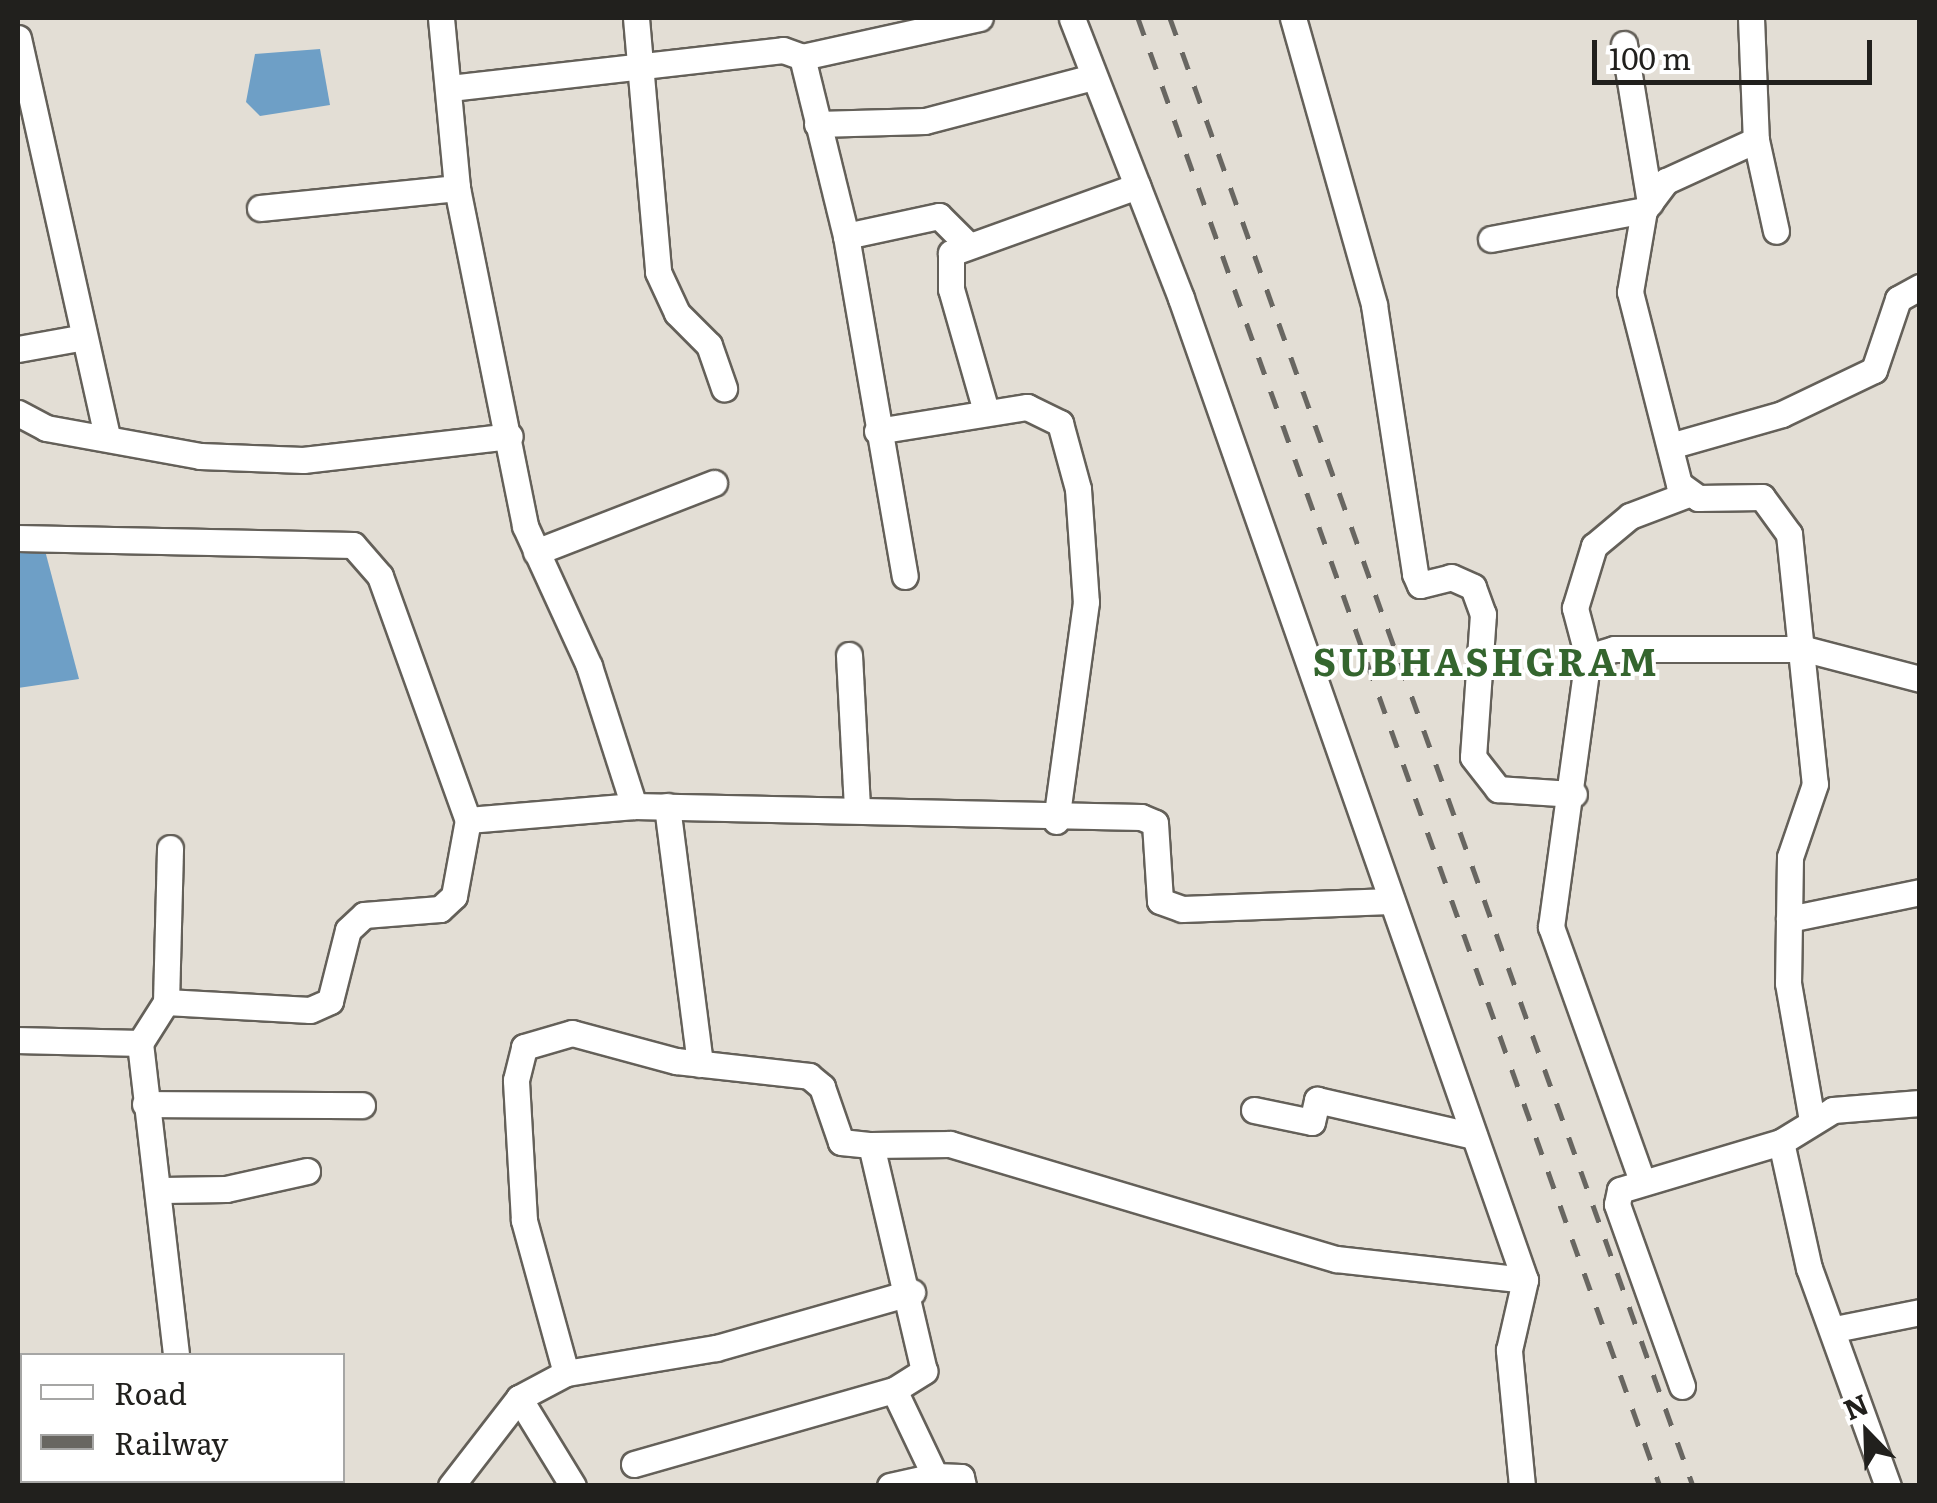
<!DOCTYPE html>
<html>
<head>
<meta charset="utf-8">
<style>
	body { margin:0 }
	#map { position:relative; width:1937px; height:1503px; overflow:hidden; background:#e3ded5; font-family:Literata,serif }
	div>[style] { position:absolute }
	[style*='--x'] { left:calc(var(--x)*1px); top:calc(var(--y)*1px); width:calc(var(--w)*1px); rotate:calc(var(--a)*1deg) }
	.water>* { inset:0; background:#6e9fc6 }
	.roads { filter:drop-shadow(2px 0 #646059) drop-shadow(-2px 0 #646059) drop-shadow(0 2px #646059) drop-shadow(0 -2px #646059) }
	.minor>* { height:25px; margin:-12.5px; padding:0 12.5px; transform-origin:12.5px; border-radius:12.5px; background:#fff }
	.rail>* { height:5px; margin-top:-2.5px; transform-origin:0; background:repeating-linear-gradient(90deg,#686661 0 18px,transparent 0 36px) }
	span { translate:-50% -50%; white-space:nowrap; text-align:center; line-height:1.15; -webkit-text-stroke:8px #fff; paint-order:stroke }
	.district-label { font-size:38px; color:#34652e; font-weight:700; letter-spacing:2.5px }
	.frame { position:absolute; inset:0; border:20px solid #21201d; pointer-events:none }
	.legend { position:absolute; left:20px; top:1353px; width:325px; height:130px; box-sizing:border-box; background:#fff; border:2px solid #a6a6a5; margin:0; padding:12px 18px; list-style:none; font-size:30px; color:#21201d }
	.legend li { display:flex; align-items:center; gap:20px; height:50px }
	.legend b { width:50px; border:2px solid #a6a6a5 }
	.north { position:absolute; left:1817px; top:1383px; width:100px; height:100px; -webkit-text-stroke:8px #fff; paint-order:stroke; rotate:337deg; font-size:28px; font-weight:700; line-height:40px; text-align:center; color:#21201d }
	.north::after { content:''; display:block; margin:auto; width:35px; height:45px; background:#21201d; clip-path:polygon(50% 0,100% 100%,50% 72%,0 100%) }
	.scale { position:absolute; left:1592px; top:40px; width:280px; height:45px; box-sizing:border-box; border:5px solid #21201d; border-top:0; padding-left:12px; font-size:30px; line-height:35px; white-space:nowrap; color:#21201d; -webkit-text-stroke:8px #fff; paint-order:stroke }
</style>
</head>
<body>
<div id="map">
	<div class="water">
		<i style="clip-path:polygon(320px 49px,330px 105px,260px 116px,246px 102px,255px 54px)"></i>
		<i style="clip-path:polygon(43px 543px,79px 679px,18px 688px,18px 547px)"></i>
	</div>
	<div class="roads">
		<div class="minor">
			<i style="--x:441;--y:18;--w:171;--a:84.6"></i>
			<i style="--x:457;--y:188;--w:345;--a:78.6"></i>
			<i style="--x:525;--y:526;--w:154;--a:65.4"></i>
			<i style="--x:589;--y:666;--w:147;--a:72.2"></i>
			<i style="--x:636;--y:18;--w:255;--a:85"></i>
			<i style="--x:658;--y:272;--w:45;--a:65.1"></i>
			<i style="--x:677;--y:313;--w:45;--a:45"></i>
			<i style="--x:709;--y:345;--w:46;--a:70.8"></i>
			<i style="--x:1293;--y:18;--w:298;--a:74.2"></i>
			<i style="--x:1374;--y:305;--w:272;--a:81.3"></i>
			<i style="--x:1415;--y:574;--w:12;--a:66"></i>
			<i style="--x:1420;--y:585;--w:32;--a:-14"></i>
			<i style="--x:1451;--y:577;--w:24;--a:24"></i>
			<i style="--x:1473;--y:587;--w:29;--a:70"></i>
			<i style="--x:1483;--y:614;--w:143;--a:94"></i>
			<i style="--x:1473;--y:757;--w:41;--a:52"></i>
			<i style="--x:1498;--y:789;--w:76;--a:3.8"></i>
			<i style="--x:1751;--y:18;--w:122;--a:87.7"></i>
			<i style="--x:1756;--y:140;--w:93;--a:77.6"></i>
			<i style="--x:18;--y:38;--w:404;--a:77.4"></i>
			<i style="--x:1624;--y:44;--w:161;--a:80.7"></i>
			<i style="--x:802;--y:57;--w:182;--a:-12.4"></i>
			<i style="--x:450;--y:88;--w:335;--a:-6.5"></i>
			<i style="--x:783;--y:50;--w:20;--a:20"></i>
			<i style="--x:802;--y:57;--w:184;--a:76.2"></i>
			<i style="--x:846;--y:236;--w:345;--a:80.2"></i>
			<i style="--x:817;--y:124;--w:108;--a:-1.6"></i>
			<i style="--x:925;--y:121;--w:174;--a:-14.7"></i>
			<i style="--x:1756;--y:140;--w:99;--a:155.5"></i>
			<i style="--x:1666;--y:181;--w:36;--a:127"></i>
			<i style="--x:1644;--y:210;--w:83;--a:99.7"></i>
			<i style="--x:1630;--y:292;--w:198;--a:75.7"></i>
			<i style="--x:1679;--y:484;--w:24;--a:36"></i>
			<i style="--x:1698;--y:498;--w:64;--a:-0.9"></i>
			<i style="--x:1762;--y:497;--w:46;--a:53.9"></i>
			<i style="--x:1789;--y:534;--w:251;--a:84.1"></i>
			<i style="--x:1815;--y:784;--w:77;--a:108.9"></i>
			<i style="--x:1790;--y:857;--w:126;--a:90.9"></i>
			<i style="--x:1788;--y:983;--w:139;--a:80.1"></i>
			<i style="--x:260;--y:208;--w:198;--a:-5.8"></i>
			<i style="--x:846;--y:236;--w:95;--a:-12.1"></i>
			<i style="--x:939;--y:216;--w:37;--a:45"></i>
			<i style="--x:1491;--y:239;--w:156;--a:-10.7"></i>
			<i style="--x:18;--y:349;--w:62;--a:-10.2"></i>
			<i style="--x:986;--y:411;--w:127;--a:-106"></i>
			<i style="--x:951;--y:289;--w:36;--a:-90"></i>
			<i style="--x:951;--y:253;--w:198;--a:-19.8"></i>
			<i style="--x:18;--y:413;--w:32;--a:28"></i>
			<i style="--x:46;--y:428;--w:157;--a:10.3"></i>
			<i style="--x:200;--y:456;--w:103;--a:2.2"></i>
			<i style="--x:303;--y:460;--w:208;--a:-6.6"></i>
			<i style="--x:877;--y:431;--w:152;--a:-9.1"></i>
			<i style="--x:1027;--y:407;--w:37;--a:26"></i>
			<i style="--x:1060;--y:423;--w:68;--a:74.7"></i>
			<i style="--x:1078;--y:489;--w:113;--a:86"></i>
			<i style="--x:1086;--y:602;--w:221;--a:97.8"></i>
			<i style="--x:1670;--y:446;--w:116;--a:-15.9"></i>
			<i style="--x:1782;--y:414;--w:102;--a:-25.6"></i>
			<i style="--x:1874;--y:370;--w:75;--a:-71.3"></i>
			<i style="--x:1898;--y:299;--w:25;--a:-29"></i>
			<i style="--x:18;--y:538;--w:335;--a:1.2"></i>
			<i style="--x:353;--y:545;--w:41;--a:48.9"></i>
			<i style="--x:380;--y:576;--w:259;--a:70.2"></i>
			<i style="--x:536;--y:552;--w:191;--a:-21.2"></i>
			<i style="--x:849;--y:655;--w:153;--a:87"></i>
			<i style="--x:1588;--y:657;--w:51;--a:-104.9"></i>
			<i style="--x:1575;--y:608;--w:65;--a:-73"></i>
			<i style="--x:1594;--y:546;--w:47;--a:-39.8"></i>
			<i style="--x:1630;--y:516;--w:62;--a:-20.8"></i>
			<i style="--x:667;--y:806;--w:260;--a:82.7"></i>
			<i style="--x:1789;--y:919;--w:134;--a:-11.6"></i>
			<i style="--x:166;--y:1002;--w:154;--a:-88.5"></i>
			<i style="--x:18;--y:1040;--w:122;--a:1.4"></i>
			<i style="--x:140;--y:1043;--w:315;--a:83.4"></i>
			<i style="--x:140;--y:1043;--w:49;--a:-57.6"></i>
			<i style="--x:166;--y:1002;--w:144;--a:3.2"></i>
			<i style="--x:310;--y:1010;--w:22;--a:-24"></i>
			<i style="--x:330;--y:1001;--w:73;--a:-75.8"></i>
			<i style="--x:348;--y:930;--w:22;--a:-43"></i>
			<i style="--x:364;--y:915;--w:76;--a:-4.5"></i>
			<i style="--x:440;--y:909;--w:19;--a:-43"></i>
			<i style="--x:454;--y:896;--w:77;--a:-79.6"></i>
			<i style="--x:468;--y:820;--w:167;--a:-4.8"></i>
			<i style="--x:634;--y:806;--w:507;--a:1.24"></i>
			<i style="--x:1141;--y:817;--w:15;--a:23"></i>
			<i style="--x:1155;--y:823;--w:78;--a:86.3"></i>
			<i style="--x:1160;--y:901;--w:23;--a:20"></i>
			<i style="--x:1182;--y:909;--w:209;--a:-2.2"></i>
			<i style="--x:145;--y:1104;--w:217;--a:0.3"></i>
			<i style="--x:1254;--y:1110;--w:59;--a:11.7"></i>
			<i style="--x:1312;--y:1122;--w:23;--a:-77"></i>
			<i style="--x:1317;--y:1100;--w:161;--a:12.9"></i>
			<i style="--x:1781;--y:1142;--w:129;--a:77.5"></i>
			<i style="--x:1809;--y:1268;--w:232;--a:70.1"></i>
			<i style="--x:1641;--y:1178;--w:267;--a:-109.7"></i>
			<i style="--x:1551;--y:927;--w:273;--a:-82.2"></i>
			<i style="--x:1588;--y:657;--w:27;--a:-17"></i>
			<i style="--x:1614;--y:649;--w:191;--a:0"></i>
			<i style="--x:1805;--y:649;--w:119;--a:14.6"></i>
			<i style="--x:163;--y:1190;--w:63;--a:-0.9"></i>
			<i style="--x:226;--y:1189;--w:83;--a:-12.5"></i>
			<i style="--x:1835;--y:1329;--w:87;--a:-11.3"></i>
			<i style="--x:566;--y:1373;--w:159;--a:-105.4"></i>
			<i style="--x:524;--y:1220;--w:140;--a:-93.3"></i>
			<i style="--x:516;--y:1080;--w:34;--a:-76"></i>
			<i style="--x:524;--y:1047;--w:50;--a:-16.3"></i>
			<i style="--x:572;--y:1033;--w:108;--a:15.1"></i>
			<i style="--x:676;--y:1061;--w:134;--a:6.4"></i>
			<i style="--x:809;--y:1076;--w:17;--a:40"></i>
			<i style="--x:822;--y:1087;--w:58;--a:70.9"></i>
			<i style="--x:841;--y:1142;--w:30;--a:6"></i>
			<i style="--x:1682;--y:1386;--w:193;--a:-109.7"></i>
			<i style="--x:1617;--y:1204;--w:14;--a:-78"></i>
			<i style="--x:1620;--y:1190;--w:168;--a:-16.6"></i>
			<i style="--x:1781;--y:1142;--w:61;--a:-31.6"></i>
			<i style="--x:1833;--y:1110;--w:87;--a:-4.6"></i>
			<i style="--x:519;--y:1398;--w:103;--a:58.5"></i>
			<i style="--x:634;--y:1464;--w:270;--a:-15.9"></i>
			<i style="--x:935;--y:1476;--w:95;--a:-115.5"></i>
			<i style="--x:894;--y:1390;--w:36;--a:-32"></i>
			<i style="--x:924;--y:1371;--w:232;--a:-103.2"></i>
			<i style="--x:871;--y:1145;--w:79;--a:-0.7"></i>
			<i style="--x:950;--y:1144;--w:403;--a:16.6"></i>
			<i style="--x:1336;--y:1259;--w:190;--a:6.3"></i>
			<i style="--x:1525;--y:1280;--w:1041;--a:-109.31"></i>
			<i style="--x:1181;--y:298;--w:300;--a:-111.3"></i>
			<i style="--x:211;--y:1480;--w:6;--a:81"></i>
			<i style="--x:451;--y:1486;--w:111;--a:-52.3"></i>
			<i style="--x:519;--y:1398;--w:53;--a:-28"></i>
			<i style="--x:566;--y:1373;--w:152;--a:-9.5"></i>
			<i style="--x:716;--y:1348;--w:204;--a:-15.9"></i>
			<i style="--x:890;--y:1486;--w:46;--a:-12.5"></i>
			<i style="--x:935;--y:1476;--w:26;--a:2"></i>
			<i style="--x:961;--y:1477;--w:9;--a:77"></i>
			<i style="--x:1522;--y:1486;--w:137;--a:-95.5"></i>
			<i style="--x:1509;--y:1350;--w:72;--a:-77.1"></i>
		</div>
	</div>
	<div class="rail">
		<i style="--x:1138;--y:18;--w:1558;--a:70.43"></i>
		<i style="--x:1170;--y:18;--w:1558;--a:70.39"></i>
	</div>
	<div class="district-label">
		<span style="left:1486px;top:660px">SUBHASHGRAM</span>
	</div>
	<div class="frame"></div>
	<ul class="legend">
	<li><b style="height:12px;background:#fff"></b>Road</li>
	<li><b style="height:12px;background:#686661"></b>Railway</li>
	</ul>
	<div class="north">N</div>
	<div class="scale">100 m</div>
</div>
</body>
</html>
